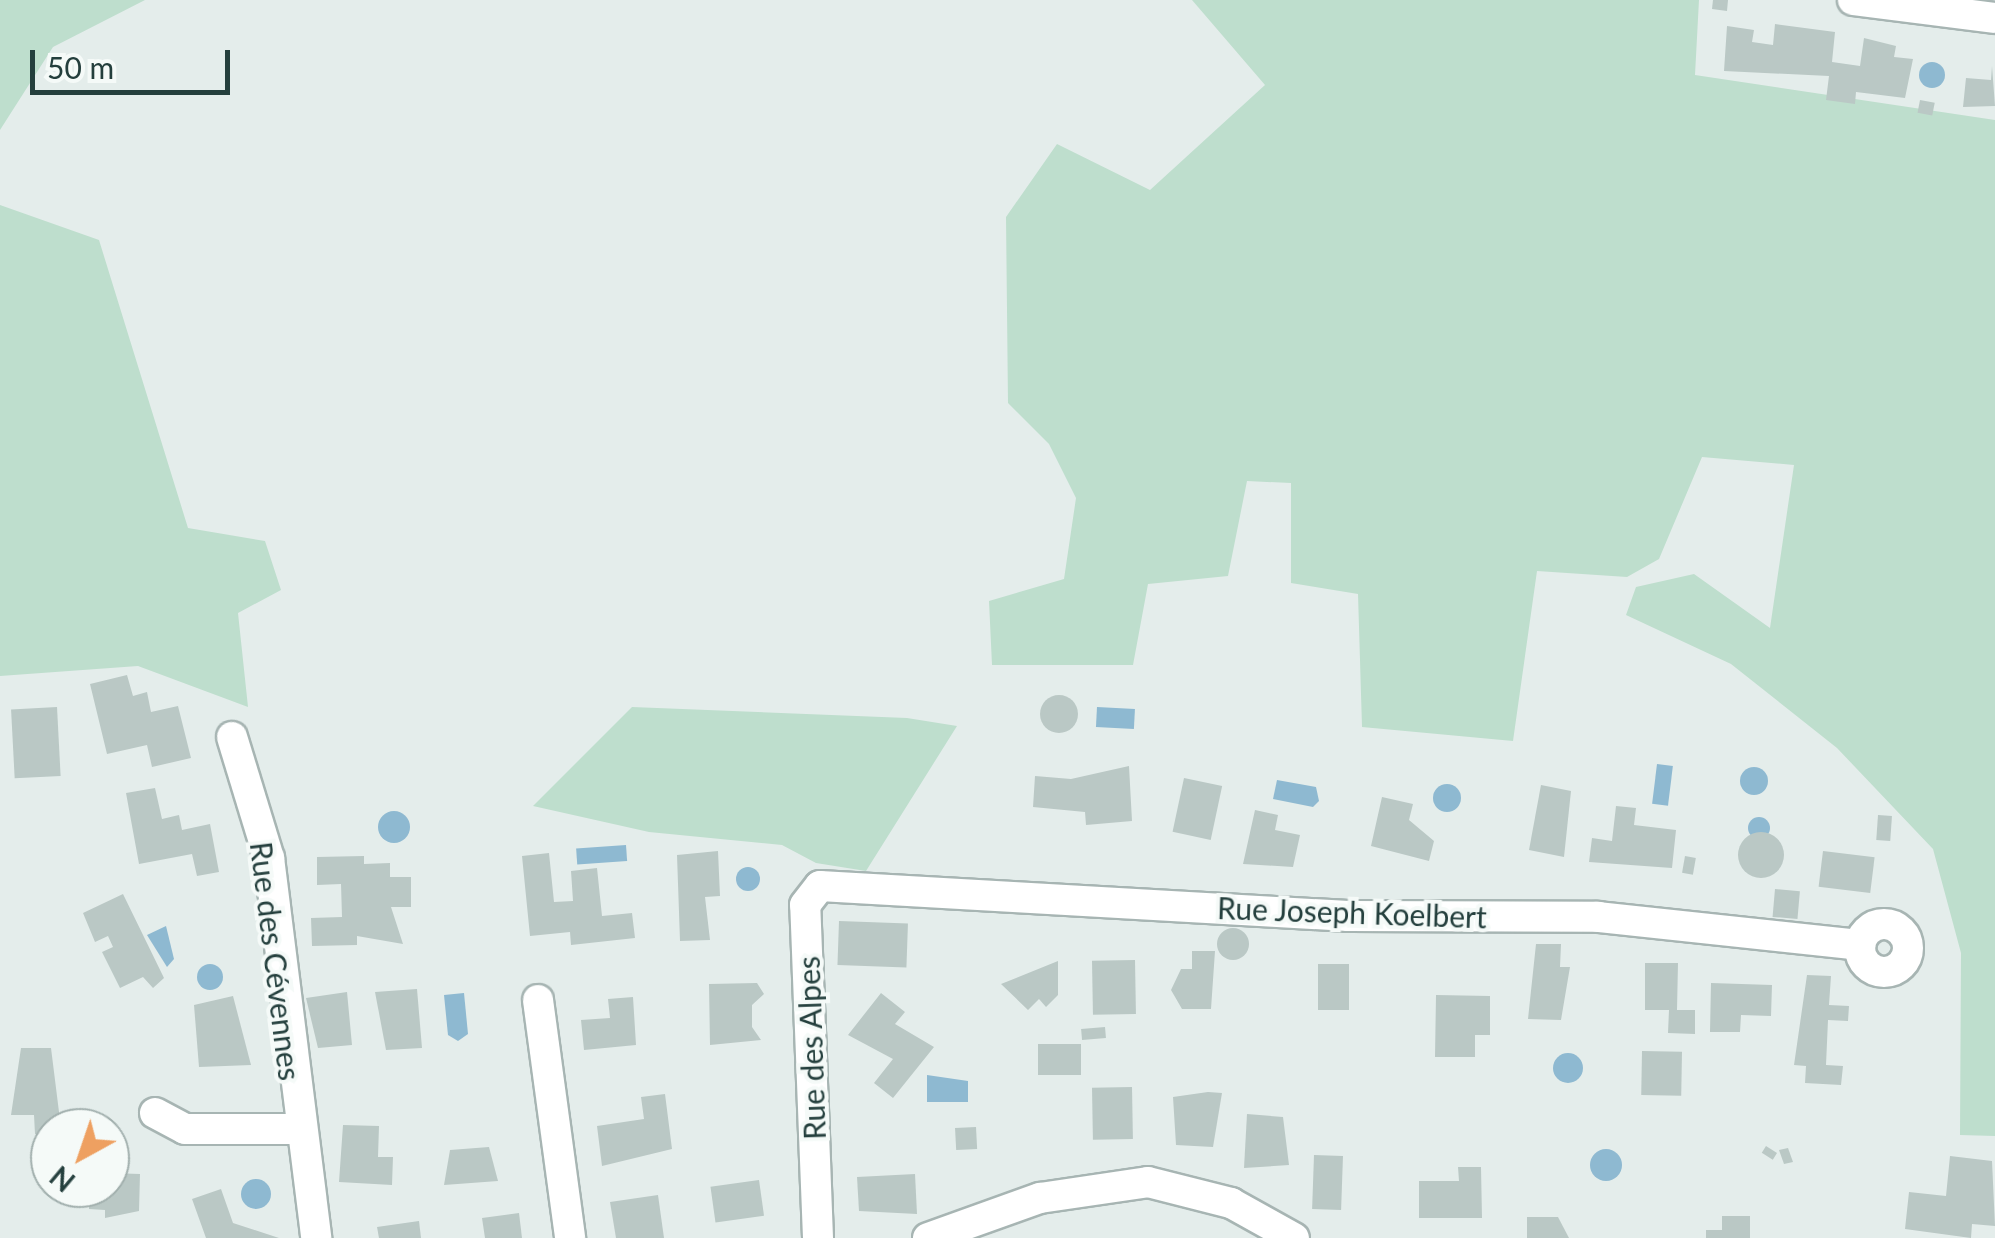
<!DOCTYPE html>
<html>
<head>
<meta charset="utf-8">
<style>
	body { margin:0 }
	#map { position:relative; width:1995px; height:1238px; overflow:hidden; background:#e4edeb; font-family:Lato,sans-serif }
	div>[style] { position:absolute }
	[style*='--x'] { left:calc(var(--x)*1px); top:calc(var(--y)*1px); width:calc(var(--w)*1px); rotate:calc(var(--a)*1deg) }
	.green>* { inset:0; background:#bedecd }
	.water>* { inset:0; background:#8eb9d1; transform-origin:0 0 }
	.round { border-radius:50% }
	.building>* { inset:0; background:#bac8c5; transform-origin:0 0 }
	.roads { filter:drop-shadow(2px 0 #a7b5b3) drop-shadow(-2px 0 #a7b5b3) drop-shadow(0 2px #a7b5b3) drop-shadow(0 -2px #a7b5b3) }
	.minor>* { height:30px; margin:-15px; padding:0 15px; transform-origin:15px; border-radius:15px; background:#fff }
	.minor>.ring { margin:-15px; padding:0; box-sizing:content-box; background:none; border:30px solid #fff; border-radius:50% }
	span { translate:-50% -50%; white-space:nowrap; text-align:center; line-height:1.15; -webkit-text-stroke:8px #f5faf8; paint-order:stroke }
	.street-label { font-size:30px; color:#243f3d }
	.north { position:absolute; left:30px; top:1108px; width:100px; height:100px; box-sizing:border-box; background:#f5faf8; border:2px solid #a1afad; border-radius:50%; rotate:220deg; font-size:28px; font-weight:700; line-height:40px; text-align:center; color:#243f3d }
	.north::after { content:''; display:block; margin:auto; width:35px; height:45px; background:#eea061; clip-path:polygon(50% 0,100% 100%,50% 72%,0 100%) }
	.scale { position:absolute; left:30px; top:50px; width:200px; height:45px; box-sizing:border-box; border:5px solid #243f3d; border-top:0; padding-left:12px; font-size:30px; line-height:35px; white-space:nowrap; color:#243f3d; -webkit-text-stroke:8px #f5faf8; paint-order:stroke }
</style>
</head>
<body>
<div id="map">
	<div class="green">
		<i style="clip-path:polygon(0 0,145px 0,53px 47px,0 130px)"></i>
		<i style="clip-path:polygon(1192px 0,1699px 0,1695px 75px,1995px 120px,1995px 1136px,1960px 1135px,1961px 953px,1933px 849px,1837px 748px,1731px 664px,1626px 615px,1636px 587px,1694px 574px,1770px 628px,1794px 465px,1702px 457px,1659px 559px,1627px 577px,1537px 571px,1513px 741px,1362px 727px,1358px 594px,1291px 583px,1291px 483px,1247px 481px,1228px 576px,1148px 584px,1133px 665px,992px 665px,989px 601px,1064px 579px,1076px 498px,1049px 444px,1008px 403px,1006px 217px,1057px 144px,1150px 190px,1265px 85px)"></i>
		<i style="clip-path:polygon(0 205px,99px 240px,188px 528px,265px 541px,281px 590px,238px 613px,248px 707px,138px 666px,0 676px)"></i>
		<i style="clip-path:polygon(632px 707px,907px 718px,957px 726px,866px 871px,816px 863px,782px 845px,649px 832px,533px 806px)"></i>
	</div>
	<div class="water">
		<i class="round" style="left:1919px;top:62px;width:26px;height:26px"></i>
		<i style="left:1097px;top:707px;width:38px;height:20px;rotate:3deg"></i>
		<i style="left:1657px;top:764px;width:16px;height:40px;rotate:7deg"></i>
		<i class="round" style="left:1740px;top:767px;width:28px;height:28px"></i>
		<i style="clip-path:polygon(1277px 780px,1316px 787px,1319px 801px,1313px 807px,1273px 799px)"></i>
		<i class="round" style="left:1433px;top:784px;width:28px;height:28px"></i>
		<i class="round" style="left:378px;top:811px;width:32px;height:32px"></i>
		<i class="round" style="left:1748px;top:817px;width:22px;height:22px"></i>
		<i style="left:626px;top:845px;width:16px;height:50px;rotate:86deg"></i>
		<i class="round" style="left:736px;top:867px;width:24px;height:24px"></i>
		<i style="clip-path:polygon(166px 926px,174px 959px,167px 967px,147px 935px)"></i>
		<i class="round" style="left:197px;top:964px;width:26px;height:26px"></i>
		<i style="clip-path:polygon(464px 993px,468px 1034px,458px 1041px,448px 1035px,444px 995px)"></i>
		<i class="round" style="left:1553px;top:1053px;width:30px;height:30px"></i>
		<i style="clip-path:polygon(927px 1075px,968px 1081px,968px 1102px,927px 1102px)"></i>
		<i class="round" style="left:1590px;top:1149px;width:32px;height:32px"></i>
		<i class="round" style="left:241px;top:1179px;width:30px;height:30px"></i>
	</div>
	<div class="building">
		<i style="clip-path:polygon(1713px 0,1728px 0,1727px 11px,1712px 9px)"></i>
		<i style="clip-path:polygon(1775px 24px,1835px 32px,1832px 62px,1860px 66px,1864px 38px,1896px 46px,1894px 57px,1913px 59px,1905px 98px,1856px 92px,1855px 104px,1826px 100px,1829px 76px,1724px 71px,1727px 26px,1754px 30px,1752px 42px,1773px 45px)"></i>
		<i style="clip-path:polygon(1992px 66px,1995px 106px,1963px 107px,1966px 78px,1991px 80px)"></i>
		<i style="left:1920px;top:100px;width:15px;height:13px;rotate:11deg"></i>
		<i style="clip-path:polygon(127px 675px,133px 696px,147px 692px,151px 712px,178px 706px,191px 758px,152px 767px,147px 745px,107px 754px,90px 684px)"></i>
		<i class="round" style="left:1040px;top:695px;width:38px;height:38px"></i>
		<i style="left:57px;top:707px;width:69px;height:46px;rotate:87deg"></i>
		<i style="clip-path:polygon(1129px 766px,1132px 821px,1086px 825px,1085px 812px,1033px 807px,1035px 776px,1071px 779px)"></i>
		<i style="left:1184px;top:778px;width:39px;height:55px;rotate:12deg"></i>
		<i style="clip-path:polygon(1541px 785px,1571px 791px,1564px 857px,1529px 850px)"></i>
		<i style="clip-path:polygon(155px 788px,162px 819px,179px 815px,182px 830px,210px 824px,219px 872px,197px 876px,192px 854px,139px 864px,126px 793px)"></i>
		<i style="clip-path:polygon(1382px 797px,1413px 804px,1409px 820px,1434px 841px,1429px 861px,1371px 846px)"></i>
		<i style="clip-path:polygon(1616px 806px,1636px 808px,1634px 825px,1676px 830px,1672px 868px,1589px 862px,1592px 838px,1612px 841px)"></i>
		<i style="clip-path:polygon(1255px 810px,1278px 815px,1275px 830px,1300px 835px,1293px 867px,1243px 864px)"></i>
		<i style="left:1878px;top:815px;width:14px;height:25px;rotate:4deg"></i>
		<i class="round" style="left:1738px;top:832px;width:46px;height:46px"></i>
		<i style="clip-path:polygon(718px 851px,720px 896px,705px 897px,710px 940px,680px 941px,677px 855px)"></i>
		<i style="left:1823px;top:851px;width:52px;height:36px;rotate:7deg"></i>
		<i style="clip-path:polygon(549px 853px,554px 902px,573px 901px,571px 871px,597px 868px,602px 916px,632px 913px,635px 938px,571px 945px,570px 932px,530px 936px,522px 856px)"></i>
		<i style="clip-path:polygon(364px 856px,364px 864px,390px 863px,390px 877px,411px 877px,411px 907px,391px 907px,403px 944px,357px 936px,357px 945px,312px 946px,311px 918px,342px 917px,341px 884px,317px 885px,317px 857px)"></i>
		<i style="left:1685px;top:856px;width:11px;height:17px;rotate:10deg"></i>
		<i style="left:1775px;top:889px;width:25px;height:28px;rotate:5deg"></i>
		<i style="clip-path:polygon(123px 894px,164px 978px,153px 988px,143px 977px,120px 988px,102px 952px,113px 947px,108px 936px,95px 942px,83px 913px)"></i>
		<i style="left:839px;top:921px;width:69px;height:44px;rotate:2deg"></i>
		<i class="round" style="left:1217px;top:928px;width:32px;height:32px"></i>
		<i style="clip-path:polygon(1536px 944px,1561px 944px,1560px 967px,1570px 967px,1561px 1020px,1528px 1019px)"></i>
		<i style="clip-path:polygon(1192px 951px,1215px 951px,1211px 1009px,1182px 1009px,1171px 990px,1181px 969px,1192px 969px)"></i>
		<i style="left:1135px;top:960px;width:54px;height:43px;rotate:89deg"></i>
		<i style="clip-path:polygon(1058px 961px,1058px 995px,1046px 1007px,1039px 999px,1028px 1010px,1001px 984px)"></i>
		<i style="clip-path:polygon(1645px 963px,1678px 963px,1677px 1010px,1695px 1010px,1695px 1034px,1668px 1033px,1669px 1010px,1645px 1010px)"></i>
		<i style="left:1318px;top:964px;width:31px;height:46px"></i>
		<i style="clip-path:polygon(1807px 975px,1831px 976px,1829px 1005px,1849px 1006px,1848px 1021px,1828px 1020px,1826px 1065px,1843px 1066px,1841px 1085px,1805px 1083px,1806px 1066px,1794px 1065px)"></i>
		<i style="clip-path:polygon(757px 983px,764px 994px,752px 1005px,752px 1027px,761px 1040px,710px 1045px,709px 984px)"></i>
		<i style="clip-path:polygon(1711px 983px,1772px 985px,1771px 1016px,1741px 1015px,1740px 1032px,1710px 1032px)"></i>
		<i style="clip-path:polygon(417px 989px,422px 1048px,386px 1050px,375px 992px)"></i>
		<i style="clip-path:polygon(347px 992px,352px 1045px,318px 1048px,306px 998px)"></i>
		<i style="clip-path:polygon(881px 993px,905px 1012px,895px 1024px,934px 1047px,893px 1098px,874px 1083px,893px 1059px,848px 1035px)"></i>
		<i style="clip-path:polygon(1436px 995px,1490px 996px,1490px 1035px,1475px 1035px,1475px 1057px,1435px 1057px)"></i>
		<i style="clip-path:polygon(233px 996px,251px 1065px,199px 1067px,194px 1005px)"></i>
		<i style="clip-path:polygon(633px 997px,636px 1045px,584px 1050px,581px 1020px,610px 1018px,608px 999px)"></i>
		<i style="left:1105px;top:1027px;width:11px;height:24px;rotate:85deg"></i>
		<i style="left:1038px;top:1044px;width:43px;height:31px"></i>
		<i style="clip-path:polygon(21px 1048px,51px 1048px,61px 1128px,50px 1134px,35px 1134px,34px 1115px,11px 1115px)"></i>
		<i style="left:1642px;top:1051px;width:40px;height:44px;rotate:1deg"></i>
		<i style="left:1132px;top:1087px;width:52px;height:40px;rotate:89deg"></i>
		<i style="clip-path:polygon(1208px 1092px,1222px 1093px,1213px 1147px,1176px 1145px,1173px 1097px)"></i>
		<i style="clip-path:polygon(665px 1094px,672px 1149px,602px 1166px,597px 1126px,644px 1119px,641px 1097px)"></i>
		<i style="clip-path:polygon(1247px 1114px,1283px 1117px,1289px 1165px,1244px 1168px)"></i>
		<i style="clip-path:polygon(343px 1125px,379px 1126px,378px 1157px,393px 1157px,392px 1185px,339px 1182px)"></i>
		<i style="left:976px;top:1127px;width:22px;height:21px;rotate:87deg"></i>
		<i style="left:1766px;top:1146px;width:13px;height:8px;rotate:32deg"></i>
		<i style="clip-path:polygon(489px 1147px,498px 1181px,444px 1185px,450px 1150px)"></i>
		<i style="clip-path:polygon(1788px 1148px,1793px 1162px,1784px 1164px,1779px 1150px)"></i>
		<i style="left:1314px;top:1155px;width:29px;height:54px;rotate:2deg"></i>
		<i style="clip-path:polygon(1950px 1156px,1992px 1161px,1995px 1226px,1972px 1224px,1971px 1238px,1905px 1229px,1909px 1192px,1946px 1196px)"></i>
		<i style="clip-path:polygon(1458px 1167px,1481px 1167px,1482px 1218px,1419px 1218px,1419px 1181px,1459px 1181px)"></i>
		<i style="clip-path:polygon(110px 1173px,140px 1174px,139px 1211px,105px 1218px,105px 1210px,89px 1209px,90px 1188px,110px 1188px)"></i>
		<i style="clip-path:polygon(915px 1174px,917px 1214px,859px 1211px,857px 1177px)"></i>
		<i style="left:759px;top:1180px;width:36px;height:49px;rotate:82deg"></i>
		<i style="clip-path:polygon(221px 1189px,233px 1223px,279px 1238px,206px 1238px,192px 1199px)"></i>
		<i style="clip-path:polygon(658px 1195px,664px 1238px,616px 1238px,610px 1202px)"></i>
		<i style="clip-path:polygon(519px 1213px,522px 1238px,485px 1238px,482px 1218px)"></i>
		<i style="clip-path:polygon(1722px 1216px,1750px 1216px,1750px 1238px,1706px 1238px,1706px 1230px,1722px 1230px)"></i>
		<i style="clip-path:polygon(1527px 1217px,1558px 1217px,1569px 1238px,1527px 1238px)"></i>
		<i style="clip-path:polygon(419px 1221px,421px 1238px,379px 1238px,377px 1227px)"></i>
	</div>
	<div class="roads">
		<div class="minor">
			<i style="--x:1853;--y:0;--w:143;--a:7.2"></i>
			<i style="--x:232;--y:737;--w:127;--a:73"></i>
			<i style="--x:269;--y:858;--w:383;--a:82.9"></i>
			<i class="ring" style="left:1860px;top:924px;width:18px;height:18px"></i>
			<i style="--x:538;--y:1000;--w:240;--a:82.3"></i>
			<i style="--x:155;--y:1113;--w:34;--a:28"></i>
			<i style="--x:185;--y:1129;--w:111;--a:0"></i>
			<i style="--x:818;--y:1238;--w:333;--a:-92.2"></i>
			<i style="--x:805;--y:905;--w:24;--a:-52"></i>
			<i style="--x:820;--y:886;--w:529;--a:3.25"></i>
			<i style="--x:1348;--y:916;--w:250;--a:0.2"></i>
			<i style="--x:1598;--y:917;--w:264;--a:6.1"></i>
			<i style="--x:928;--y:1238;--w:119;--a:-19.7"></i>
			<i style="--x:1040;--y:1198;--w:109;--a:-8.4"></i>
			<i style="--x:1148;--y:1182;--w:86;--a:14.2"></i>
			<i style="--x:1231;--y:1203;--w:72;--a:29.1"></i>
		</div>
	</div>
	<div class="street-label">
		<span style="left:1352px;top:912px;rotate:2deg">Rue Joseph Koelbert</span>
		<span style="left:276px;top:961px;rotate:83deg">Rue des Cévennes</span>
		<span style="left:811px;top:1048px;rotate:-92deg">Rue des Alpes</span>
	</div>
	<div class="north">N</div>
	<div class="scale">50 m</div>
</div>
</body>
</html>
